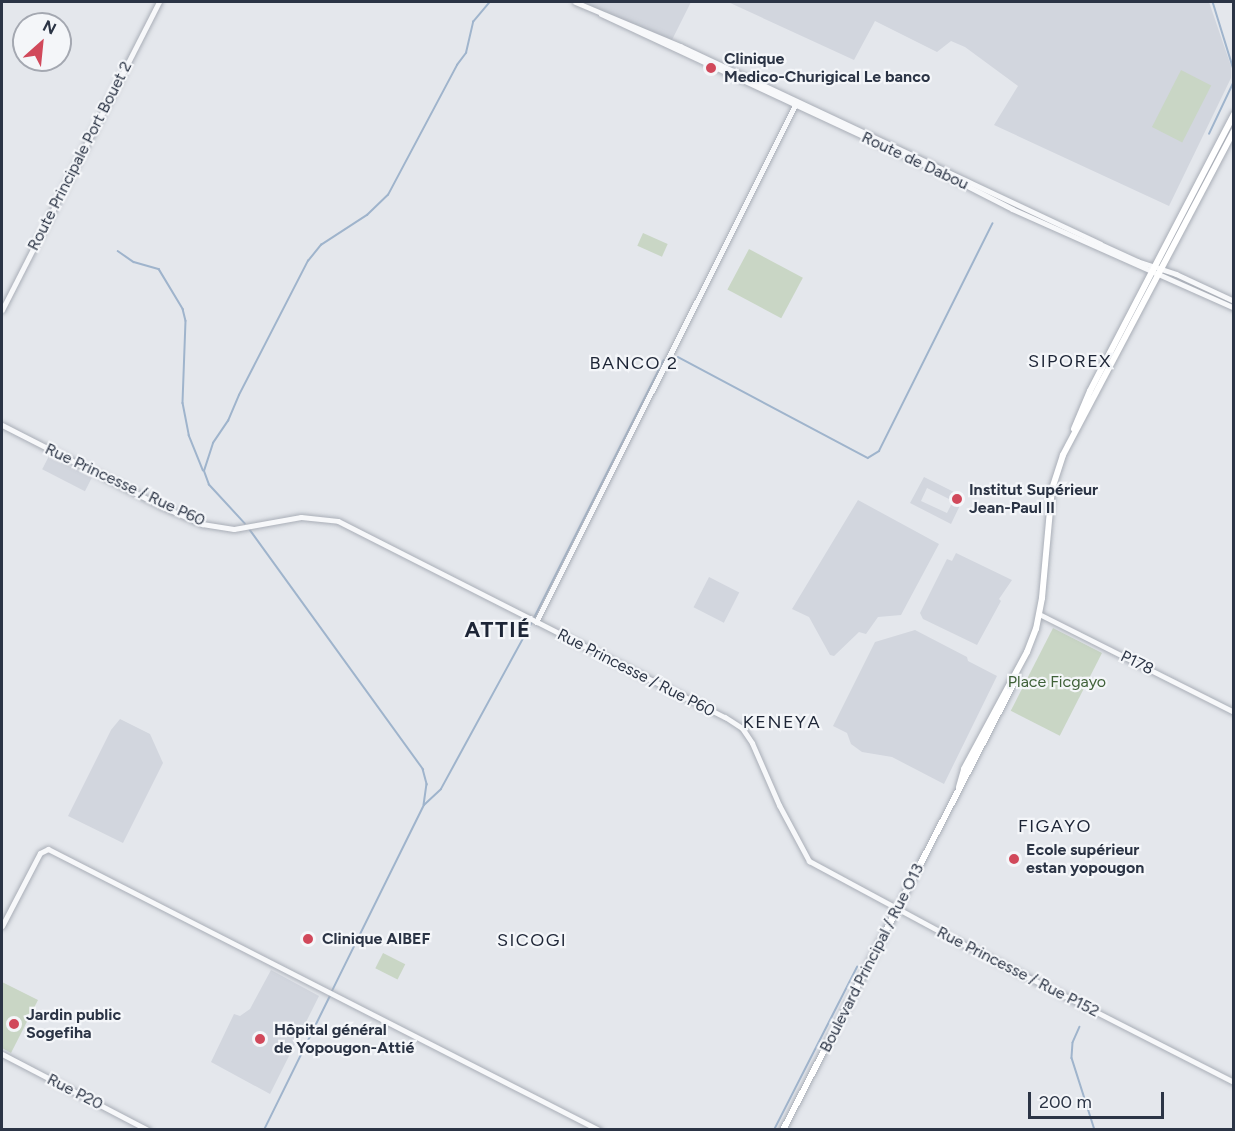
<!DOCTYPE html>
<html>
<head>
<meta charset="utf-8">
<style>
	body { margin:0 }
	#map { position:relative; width:1235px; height:1131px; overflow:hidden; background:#e4e7ec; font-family:Figtree,sans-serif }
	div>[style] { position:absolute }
	.built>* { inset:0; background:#d2d6de; transform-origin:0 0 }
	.green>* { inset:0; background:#c9d6c5; transform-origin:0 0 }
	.stream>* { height:1.5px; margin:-0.75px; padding:0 0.75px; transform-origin:0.75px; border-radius:0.75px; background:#9fb4cc }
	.roads { filter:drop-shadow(0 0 2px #a9aeb7) drop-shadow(0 0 2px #a9aeb7) }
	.minor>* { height:5px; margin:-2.5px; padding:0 2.5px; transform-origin:2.5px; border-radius:2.5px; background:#f7f8fa }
	.major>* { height:6px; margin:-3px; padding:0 3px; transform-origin:3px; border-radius:3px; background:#fff }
	.dots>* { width:16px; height:16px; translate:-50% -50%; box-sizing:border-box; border:3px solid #f4f6f9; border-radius:50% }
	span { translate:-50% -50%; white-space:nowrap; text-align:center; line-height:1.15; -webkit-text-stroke:4.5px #f4f6f9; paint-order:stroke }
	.poi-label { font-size:16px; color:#2b3445; font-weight:700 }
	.left { translate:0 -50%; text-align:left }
	.street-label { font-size:16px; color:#2b3445 }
	.park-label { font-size:16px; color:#3f6138 }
	.neighbourhood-label { font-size:18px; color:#1d2536; letter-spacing:1.5px }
	.district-label { font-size:22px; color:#1d2536; font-weight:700; letter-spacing:1.5px }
	.frame { position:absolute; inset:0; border:3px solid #2b3445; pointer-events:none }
	.north { position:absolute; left:12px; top:12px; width:60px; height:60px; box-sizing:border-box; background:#f4f6f9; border:2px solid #a4a8b1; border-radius:50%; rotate:27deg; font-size:16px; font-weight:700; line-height:24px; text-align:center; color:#2b3445 }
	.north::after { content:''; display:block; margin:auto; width:21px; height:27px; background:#d1495b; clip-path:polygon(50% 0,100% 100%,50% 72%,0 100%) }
	.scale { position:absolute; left:1028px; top:1092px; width:136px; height:27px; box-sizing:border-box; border:3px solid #2b3445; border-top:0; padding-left:8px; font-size:18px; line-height:21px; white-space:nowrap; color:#2b3445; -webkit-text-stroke:4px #f4f6f9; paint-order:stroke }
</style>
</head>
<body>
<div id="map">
	<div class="built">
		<div style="clip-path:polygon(581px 2px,691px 2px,670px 44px)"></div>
		<div style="clip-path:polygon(728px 2px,1209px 2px,1231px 66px,1231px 78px,1169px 206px,994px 125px,1018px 86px,965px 47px,951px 41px,937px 52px,875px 21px,854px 60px)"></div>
		<div style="left:49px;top:456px;width:48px;height:15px;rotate:27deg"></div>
		<div style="clip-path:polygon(evenodd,924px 477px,964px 497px,951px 524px,910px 503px,924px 477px,927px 488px,953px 501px,947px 513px,921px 501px,927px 488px)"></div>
		<div style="clip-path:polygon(858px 500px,939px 544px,901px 615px,878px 617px,866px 634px,859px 632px,834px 656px,830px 655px,809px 617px,792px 609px)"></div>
		<div style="clip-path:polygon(956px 553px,1012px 580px,999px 599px,1001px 601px,977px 645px,923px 619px,920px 613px,947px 559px,952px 561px)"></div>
		<div style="left:709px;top:577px;width:34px;height:34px;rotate:27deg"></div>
		<div style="clip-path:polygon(915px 630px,967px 657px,968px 661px,997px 676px,944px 784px,892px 757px,862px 752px,851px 744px,847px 733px,833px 726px,875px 642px)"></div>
		<div style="clip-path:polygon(120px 719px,150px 734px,163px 763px,123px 843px,68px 816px,111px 730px)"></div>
		<div style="clip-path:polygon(271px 970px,319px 996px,270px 1094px,211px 1062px,234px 1014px,240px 1016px,250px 1009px)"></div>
	</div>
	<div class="green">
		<div style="left:1181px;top:70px;width:34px;height:64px;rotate:27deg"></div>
		<div style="left:643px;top:233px;width:27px;height:14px;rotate:24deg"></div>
		<div style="left:749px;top:249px;width:61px;height:46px;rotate:28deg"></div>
		<div style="left:1053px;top:628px;width:55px;height:93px;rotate:27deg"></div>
		<div style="left:383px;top:953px;width:25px;height:17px;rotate:27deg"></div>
		<div style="clip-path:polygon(2px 982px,38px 1000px,11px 1053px,2px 1048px)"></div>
	</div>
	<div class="stream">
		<div style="left:1213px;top:2px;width:71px;rotate:72.8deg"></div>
		<div style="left:1209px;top:134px;width:59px;rotate:-64.7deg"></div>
		<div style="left:118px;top:251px;width:19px;rotate:35deg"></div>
		<div style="left:134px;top:262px;width:26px;rotate:16deg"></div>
		<div style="left:159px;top:269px;width:47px;rotate:59deg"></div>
		<div style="left:183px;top:309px;width:12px;rotate:76deg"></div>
		<div style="left:186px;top:321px;width:82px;rotate:92.1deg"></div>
		<div style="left:183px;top:403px;width:33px;rotate:79deg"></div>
		<div style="left:189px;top:435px;width:38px;rotate:68deg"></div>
		<div style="left:678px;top:357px;width:215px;rotate:28deg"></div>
		<div style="left:868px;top:458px;width:13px;rotate:-32deg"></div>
		<div style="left:879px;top:451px;width:254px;rotate:-63.5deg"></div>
		<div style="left:245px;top:524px;width:53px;rotate:-132.7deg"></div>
		<div style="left:209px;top:485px;width:15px;rotate:-110deg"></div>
		<div style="left:204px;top:471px;width:29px;rotate:-72deg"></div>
		<div style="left:213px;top:443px;width:27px;rotate:-56deg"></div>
		<div style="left:228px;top:421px;width:28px;rotate:-67deg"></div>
		<div style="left:239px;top:395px;width:151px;rotate:-62.8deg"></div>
		<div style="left:308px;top:261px;width:21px;rotate:-51deg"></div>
		<div style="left:321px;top:245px;width:55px;rotate:-33.1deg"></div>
		<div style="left:367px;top:215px;width:29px;rotate:-44deg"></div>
		<div style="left:388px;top:195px;width:147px;rotate:-62deg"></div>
		<div style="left:457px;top:65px;width:15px;rotate:-53deg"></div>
		<div style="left:466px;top:53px;width:32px;rotate:-77deg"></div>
		<div style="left:473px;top:22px;width:26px;rotate:-50deg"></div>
		<div style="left:248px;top:527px;width:299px;rotate:54.1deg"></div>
		<div style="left:423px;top:769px;width:16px;rotate:75deg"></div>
		<div style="left:427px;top:784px;width:21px;rotate:98deg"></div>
		<div style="left:534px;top:618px;width:288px;rotate:-63.3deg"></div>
		<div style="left:332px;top:991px;width:208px;rotate:-63.7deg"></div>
		<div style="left:424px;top:805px;width:23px;rotate:-43deg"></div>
		<div style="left:441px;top:789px;width:190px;rotate:-61.4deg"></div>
		<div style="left:1080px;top:1027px;width:17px;rotate:114deg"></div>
		<div style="left:1073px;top:1043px;width:15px;rotate:94deg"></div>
		<div style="left:1072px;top:1058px;width:76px;rotate:72.3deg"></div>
		<div style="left:264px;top:1130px;width:149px;rotate:-63.8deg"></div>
		<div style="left:774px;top:1130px;width:183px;rotate:-63deg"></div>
	</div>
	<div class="roads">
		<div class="minor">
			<div style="left:575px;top:2px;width:114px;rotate:22.7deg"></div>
			<div style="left:680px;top:46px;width:464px;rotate:25.2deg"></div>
			<div style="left:1100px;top:244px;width:41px;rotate:24.7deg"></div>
			<div style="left:1137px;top:261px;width:41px;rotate:18.4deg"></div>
			<div style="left:1176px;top:274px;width:64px;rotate:25deg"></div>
			<div style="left:601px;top:14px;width:367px;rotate:25deg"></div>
			<div style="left:934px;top:169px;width:88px;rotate:27.1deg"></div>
			<div style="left:1012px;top:209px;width:243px;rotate:24deg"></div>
			<div style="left:2px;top:310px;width:346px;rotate:-63deg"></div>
			<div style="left:2px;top:425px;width:181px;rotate:27deg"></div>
			<div style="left:163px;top:507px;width:43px;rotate:23.6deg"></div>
			<div style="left:202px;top:524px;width:32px;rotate:9deg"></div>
			<div style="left:234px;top:529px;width:68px;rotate:-10.2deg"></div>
			<div style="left:301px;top:517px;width:37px;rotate:6deg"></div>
			<div style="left:338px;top:521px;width:434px;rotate:26.9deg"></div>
			<div style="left:725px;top:717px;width:20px;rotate:33deg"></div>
			<div style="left:742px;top:728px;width:18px;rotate:56deg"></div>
			<div style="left:752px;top:743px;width:68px;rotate:66.5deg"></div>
			<div style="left:779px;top:805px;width:64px;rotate:61.8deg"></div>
			<div style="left:809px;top:861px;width:175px;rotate:28.3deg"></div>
			<div style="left:963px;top:944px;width:304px;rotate:27deg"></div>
			<div style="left:1039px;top:614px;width:218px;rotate:26.7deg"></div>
			<div style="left:536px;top:622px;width:580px;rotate:-63.39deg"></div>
			<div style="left:2px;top:926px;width:82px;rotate:-62.5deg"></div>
			<div style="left:40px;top:853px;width:9px;rotate:-27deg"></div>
			<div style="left:48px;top:849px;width:619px;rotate:27.02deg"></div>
			<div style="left:2px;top:1054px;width:165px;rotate:27.5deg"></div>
		</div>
		<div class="major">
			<div style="left:1074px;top:429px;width:41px;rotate:-67.2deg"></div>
			<div style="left:1090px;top:391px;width:312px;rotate:-62.5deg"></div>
			<div style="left:959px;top:787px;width:19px;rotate:-74deg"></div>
			<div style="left:964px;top:769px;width:133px;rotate:-61.7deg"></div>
			<div style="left:1027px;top:652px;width:25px;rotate:-69deg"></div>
			<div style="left:1036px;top:629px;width:32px;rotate:-79deg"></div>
			<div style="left:1042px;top:598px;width:109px;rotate:-84.8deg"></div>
			<div style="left:1052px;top:489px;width:36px;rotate:-72deg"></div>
			<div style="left:1063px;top:455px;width:366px;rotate:-62.2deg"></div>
			<div style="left:783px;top:1130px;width:510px;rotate:-62.68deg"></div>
		</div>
	</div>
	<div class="dots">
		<div style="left:711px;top:68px;background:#d1495b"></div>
		<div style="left:957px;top:499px;background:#d1495b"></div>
		<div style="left:1014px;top:859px;background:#d1495b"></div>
		<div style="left:308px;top:939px;background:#d1495b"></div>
		<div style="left:14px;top:1024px;background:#d1495b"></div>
		<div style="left:260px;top:1039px;background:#d1495b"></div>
	</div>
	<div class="poi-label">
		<span class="left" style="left:724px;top:68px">Clinique<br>Medico-Churigical Le banco</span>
		<span class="left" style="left:969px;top:499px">Institut Supérieur<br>Jean-Paul II</span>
		<span class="left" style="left:1026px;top:859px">Ecole supérieur<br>estan yopougon</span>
		<span class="left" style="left:322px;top:939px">Clinique AIBEF</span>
		<span class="left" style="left:26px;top:1024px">Jardin public<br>Sogefiha</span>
		<span class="left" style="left:274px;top:1039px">Hôpital général<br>de Yopougon-Attié</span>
	</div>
	<div class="street-label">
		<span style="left:80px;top:156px;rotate:-63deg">Route Principale Port Bouet 2</span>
		<span style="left:915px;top:161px;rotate:25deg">Route de Dabou</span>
		<span style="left:125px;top:485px;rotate:25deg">Rue Princesse / Rue P60</span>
		<span style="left:1137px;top:663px;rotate:26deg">P178</span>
		<span style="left:636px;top:673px;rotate:27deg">Rue Princesse / Rue P60</span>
		<span style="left:872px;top:958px;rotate:-63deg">Boulevard Principal / Rue O13</span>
		<span style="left:1018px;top:972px;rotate:27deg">Rue Princesse / Rue P152</span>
		<span style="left:75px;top:1092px;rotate:27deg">Rue P20</span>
	</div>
	<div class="park-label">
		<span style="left:1057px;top:682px">Place Ficgayo</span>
	</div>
	<div class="neighbourhood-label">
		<span style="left:1070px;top:361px">SIPOREX</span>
		<span style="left:634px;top:363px">BANCO 2</span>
		<span style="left:782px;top:722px">KENEYA</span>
		<span style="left:1055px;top:826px">FIGAYO</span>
		<span style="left:532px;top:940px">SICOGI</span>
	</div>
	<div class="district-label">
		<span style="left:498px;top:630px">ATTIÉ</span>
	</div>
	<div class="frame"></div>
	<div class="north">N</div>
	<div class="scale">200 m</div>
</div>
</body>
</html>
